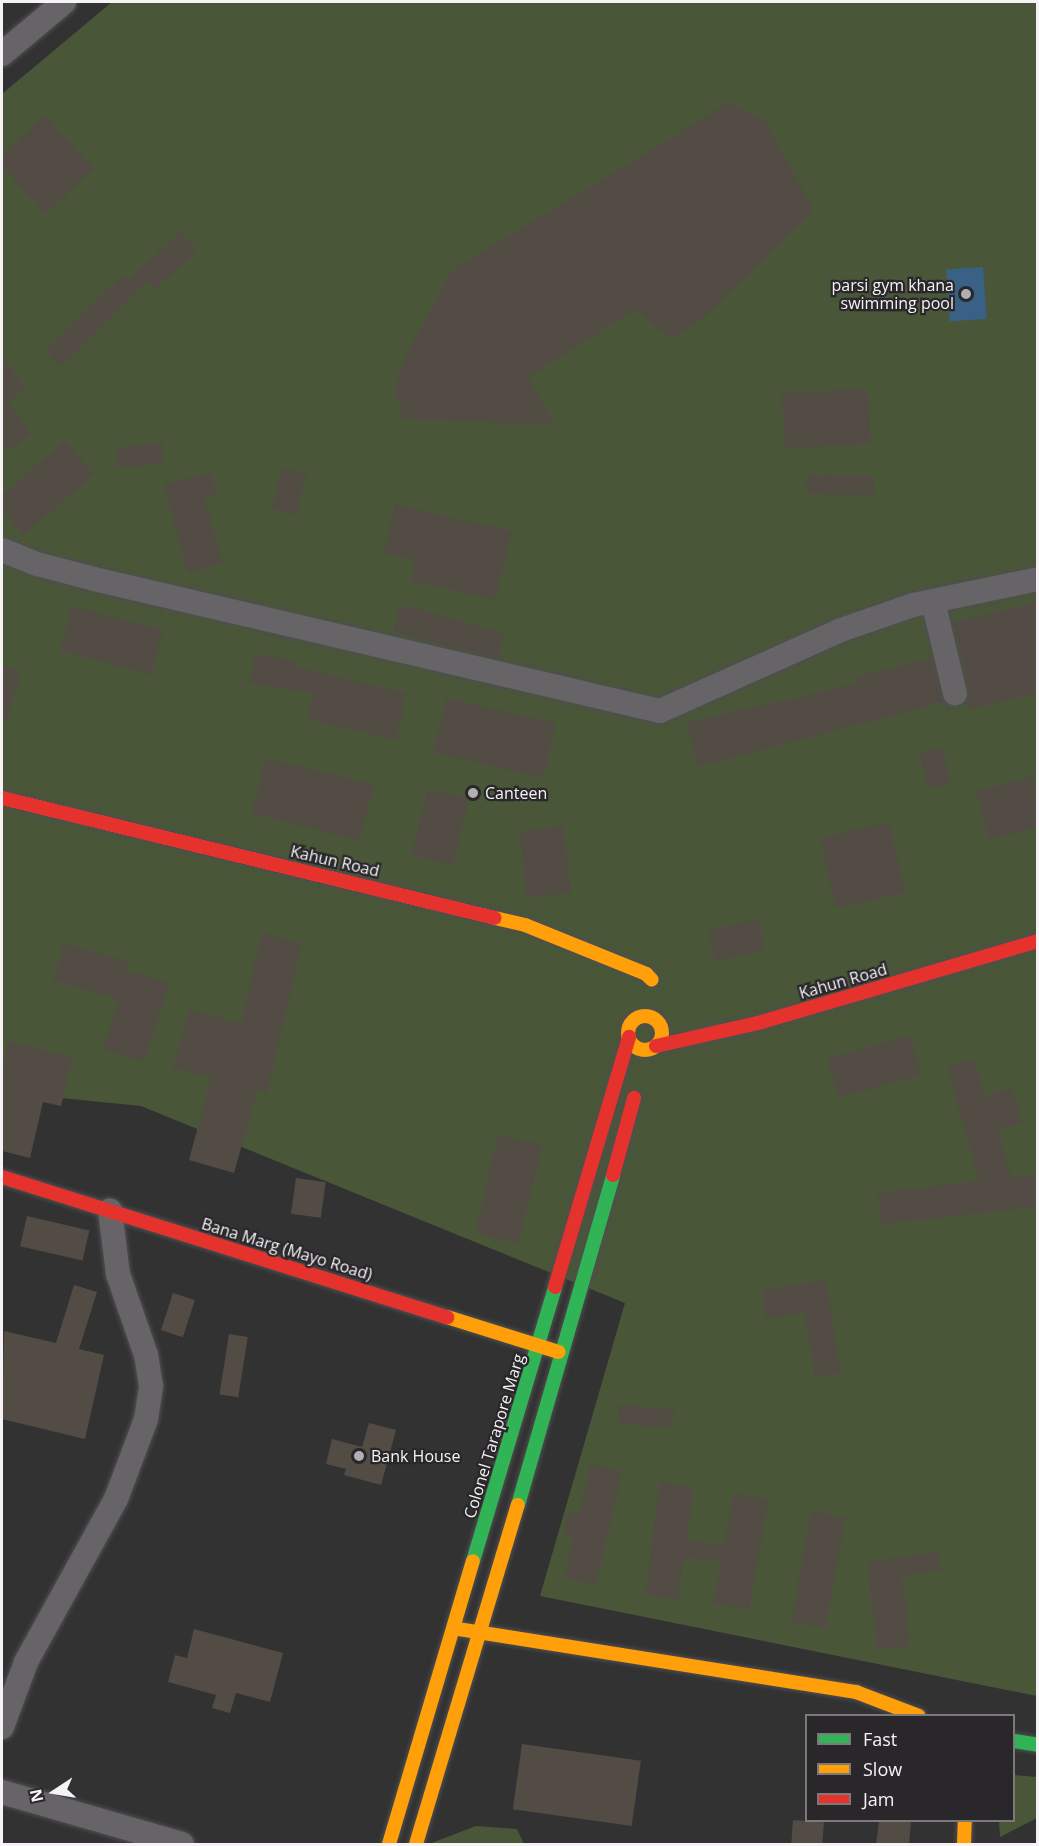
<!DOCTYPE html>
<html>
<head>
<meta charset="utf-8">
<style>
	body { margin:0 }
	#map { position:relative; width:1039px; height:1846px; overflow:hidden; background:#333233; font-family:"Open Sans",sans-serif }
	div>[style] { position:absolute }
	.green>* { inset:0; background:#495738 }
	.water>* { inset:0; background:#396085; transform-origin:0 0 }
	.building>* { inset:0; background:#534c45; transform-origin:0 0 }
	.roads { filter:drop-shadow(0 0 2px #4f4e50) drop-shadow(0 0 2px #4f4e50) }
	.street>* { height:24px; margin:-12px; padding:0 12px; transform-origin:12px; border-radius:12px; background:#666466 }
	.fast>* { height:14px; margin:-7px; padding:0 7px; transform-origin:7px; border-radius:7px; background:#30b455 }
	.slow>* { height:14px; margin:-7px; padding:0 7px; transform-origin:7px; border-radius:7px; background:#ff9f0a }
	.slow>.ring { margin:-7px; padding:0; box-sizing:content-box; background:none; border:14px solid #ff9f0a; border-radius:50% }
	.jam>* { height:14px; margin:-7px; padding:0 7px; transform-origin:7px; border-radius:7px; background:#e5322d }
	.dots>* { width:16px; height:16px; translate:-50% -50%; box-sizing:border-box; border:3px solid #29272a; border-radius:50% }
	span { translate:-50% -50%; white-space:nowrap; text-align:center; line-height:1.15; -webkit-text-stroke:4.5px #29272a; paint-order:stroke }
	.poi-label { font-size:16px; color:#f5f3f6 }
	.right { translate:-100% -50%; text-align:right }
	.left { translate:0 -50%; text-align:left }
	.street-label { font-size:16px; color:#f5f3f6 }
	.frame { position:absolute; inset:0; border:3px solid #f5f3f6; pointer-events:none }
	.legend { position:absolute; left:805px; top:1714px; width:210px; height:108px; box-sizing:border-box; background:#29272a; border:2px solid #7b797c; margin:0; padding:8px 10px; list-style:none; font-size:18px; color:#f5f3f6 }
	.legend li { display:flex; align-items:center; gap:12px; height:30px }
	.legend b { width:30px; border:2px solid #7b797c }
	.north { position:absolute; left:24px; top:1762px; width:60px; height:60px; -webkit-text-stroke:4px #29272a; paint-order:stroke; rotate:258deg; font-size:16px; font-weight:700; line-height:24px; text-align:center; color:#f5f3f6 }
	.north::after { content:''; display:block; margin:auto; width:21px; height:27px; background:#f5f3f6; clip-path:polygon(50% 0,100% 100%,50% 72%,0 100%) }
</style>
</head>
<body>
<div id="map">
	<div class="green">
		<div style="clip-path:polygon(112px 2px,1037px 2px,1037px 1696px,540px 1596px,625px 1303px,141px 1106px,2px 1092px,2px 94px)"></div>
		<div style="clip-path:polygon(1014px 1775px,1037px 1777px,1037px 1818px,1000px 1837px,999px 1821px,1014px 1820px)"></div>
		<div style="clip-path:polygon(476px 1826px,517px 1829px,524px 1844px,429px 1844px)"></div>
	</div>
	<div class="water">
		<div style="left:983px;top:267px;width:52px;height:37px;rotate:86deg"></div>
	</div>
	<div class="building">
		<div style="clip-path:polygon(730px 102px,767px 122px,813px 211px,707px 315px,672px 339px,635px 310px,528px 377px,555px 425px,403px 419px,395px 388px,405px 358px,451px 271px)"></div>
		<div style="clip-path:polygon(45px 115px,94px 169px,45px 214px,2px 166px,2px 155px)"></div>
		<div style="clip-path:polygon(181px 232px,198px 251px,155px 289px,148px 281px,61px 367px,45px 351px,124px 274px,129px 279px)"></div>
		<div style="clip-path:polygon(2px 355px,26px 388px,8px 402px,31px 434px,7px 452px,2px 444px)"></div>
		<div style="left:868px;top:389px;width:55px;height:86px;rotate:87deg"></div>
		<div style="clip-path:polygon(64px 441px,94px 474px,23px 536px,2px 511px,2px 496px)"></div>
		<div style="left:162px;top:443px;width:20px;height:47px;rotate:84deg"></div>
		<div style="left:281px;top:468px;width:26px;height:42px;rotate:13deg"></div>
		<div style="clip-path:polygon(211px 472px,217px 495px,204px 498px,223px 563px,188px 573px,164px 485px)"></div>
		<div style="left:807px;top:475px;width:67px;height:19px;rotate:1deg"></div>
		<div style="clip-path:polygon(395px 505px,511px 531px,496px 600px,411px 581px,415px 560px,384px 553px)"></div>
		<div style="clip-path:polygon(1038px 602px,1038px 693px,968px 710px,969px 690px,953px 622px)"></div>
		<div style="clip-path:polygon(406px 605px,504px 634px,497px 658px,393px 631px,399px 607px,406px 608px)"></div>
		<div style="left:72px;top:606px;width:94px;height:46px;rotate:15deg"></div>
		<div style="clip-path:polygon(255px 654px,297px 661px,296px 667px,406px 693px,396px 740px,307px 719px,313px 693px,250px 683px)"></div>
		<div style="clip-path:polygon(932px 658px,944px 702px,698px 767px,686px 723px,855px 684px,853px 677px)"></div>
		<div style="clip-path:polygon(2px 665px,21px 671px,6px 722px,2px 721px)"></div>
		<div style="left:446px;top:698px;width:113px;height:56px;rotate:13deg"></div>
		<div style="left:942px;top:747px;width:37px;height:23px;rotate:77deg"></div>
		<div style="left:266px;top:758px;width:111px;height:57px;rotate:14deg"></div>
		<div style="clip-path:polygon(1033px 776px,1038px 827px,989px 839px,976px 791px)"></div>
		<div style="left:428px;top:789px;width:42px;height:68px;rotate:14deg"></div>
		<div style="left:889px;top:822px;width:72px;height:71px;rotate:77deg"></div>
		<div style="left:563px;top:826px;width:67px;height:44px;rotate:83deg"></div>
		<div style="left:758px;top:919px;width:32px;height:51px;rotate:77deg"></div>
		<div style="clip-path:polygon(262px 933px,302px 943px,267px 1093px,257px 1091px,234px 1173px,189px 1160px,211px 1078px,173px 1068px,189px 1009px,241px 1023px)"></div>
		<div style="clip-path:polygon(64px 943px,128px 962px,126px 970px,169px 983px,144px 1062px,103px 1049px,119px 1000px,53px 980px)"></div>
		<div style="left:910px;top:1035px;width:41px;height:86px;rotate:74deg"></div>
		<div style="clip-path:polygon(8px 1041px,73px 1058px,61px 1106px,43px 1102px,30px 1158px,2px 1151px,2px 1066px)"></div>
		<div style="clip-path:polygon(974px 1058px,984px 1096px,1012px 1088px,1022px 1123px,998px 1130px,1011px 1178px,1038px 1175px,1038px 1207px,881px 1224px,878px 1193px,979px 1181px,947px 1066px)"></div>
		<div style="left:498px;top:1135px;width:45px;height:101px;rotate:13deg"></div>
		<div style="left:296px;top:1178px;width:30px;height:36px;rotate:8deg"></div>
		<div style="left:27px;top:1216px;width:64px;height:31px;rotate:13deg"></div>
		<div style="clip-path:polygon(826px 1280px,841px 1373px,815px 1377px,805px 1313px,766px 1319px,762px 1291px)"></div>
		<div style="clip-path:polygon(74px 1285px,97px 1292px,79px 1349px,104px 1355px,85px 1439px,2px 1419px,4px 1331px,56px 1343px)"></div>
		<div style="left:173px;top:1293px;width:23px;height:39px;rotate:18deg"></div>
		<div style="left:229px;top:1334px;width:19px;height:61px;rotate:9deg"></div>
		<div style="left:619px;top:1405px;width:55px;height:18px;rotate:5deg"></div>
		<div style="clip-path:polygon(369px 1423px,396px 1430px,381px 1485px,344px 1475px,346px 1469px,326px 1464px,332px 1439px,362px 1447px)"></div>
		<div style="clip-path:polygon(590px 1464px,622px 1471px,596px 1586px,564px 1578px,574px 1536px,563px 1534px,568px 1512px,579px 1514px)"></div>
		<div style="clip-path:polygon(660px 1482px,693px 1487px,686px 1540px,724px 1545px,733px 1493px,769px 1499px,749px 1610px,714px 1603px,721px 1562px,684px 1557px,678px 1599px,645px 1595px)"></div>
		<div style="left:811px;top:1511px;width:35px;height:113px;rotate:10deg"></div>
		<div style="clip-path:polygon(939px 1552px,941px 1571px,902px 1576px,910px 1646px,877px 1649px,867px 1562px)"></div>
		<div style="clip-path:polygon(194px 1629px,283px 1653px,270px 1702px,236px 1693px,230px 1713px,212px 1708px,216px 1695px,168px 1682px,175px 1655px,187px 1658px)"></div>
		<div style="left:522px;top:1744px;width:120px;height:66px;rotate:8deg"></div>
		<div style="left:793px;top:1820px;width:31px;height:25px;rotate:4deg"></div>
		<div style="clip-path:polygon(879px 1821px,911px 1821px,909px 1845px,876px 1845px)"></div>
	</div>
	<div class="roads">
		<div class="street">
			<div style="left:2px;top:54px;width:81px;rotate:-40deg"></div>
			<div style="left:2px;top:550px;width:38px;rotate:22deg"></div>
			<div style="left:37px;top:564px;width:59px;rotate:14.7deg"></div>
			<div style="left:94px;top:579px;width:581px;rotate:13.13deg"></div>
			<div style="left:660px;top:711px;width:198px;rotate:-24.1deg"></div>
			<div style="left:841px;top:630px;width:76px;rotate:-19.1deg"></div>
			<div style="left:913px;top:605px;width:128px;rotate:-11.7deg"></div>
			<div style="left:933px;top:601px;width:95px;rotate:76.6deg"></div>
			<div style="left:2px;top:1727px;width:69px;rotate:-69.7deg"></div>
			<div style="left:26px;top:1662px;width:186px;rotate:-61.1deg"></div>
			<div style="left:116px;top:1499px;width:85px;rotate:-69.4deg"></div>
			<div style="left:146px;top:1419px;width:33px;rotate:-81deg"></div>
			<div style="left:151px;top:1386px;width:31px;rotate:-99deg"></div>
			<div style="left:146px;top:1355px;width:86px;rotate:-109.1deg"></div>
			<div style="left:118px;top:1274px;width:64px;rotate:-97.2deg"></div>
			<div style="left:2px;top:1792px;width:187px;rotate:16.1deg"></div>
		</div>
		<div class="fast">
			<div style="left:518px;top:1505px;width:343px;rotate:-73.9deg"></div>
			<div style="left:473px;top:1561px;width:286px;rotate:-73.3deg"></div>
			<div style="left:1014px;top:1741px;width:24px;rotate:9deg"></div>
		</div>
		<div class="slow">
			<div style="left:495px;top:918px;width:31px;rotate:13deg"></div>
			<div style="left:525px;top:925px;width:131px;rotate:22deg"></div>
			<div style="left:646px;top:974px;width:8px;rotate:45deg"></div>
			<div class="ring" style="left:628px;top:1016px;width:20px;height:20px"></div>
			<div style="left:447px;top:1317px;width:117px;rotate:17.4deg"></div>
			<div style="left:458px;top:1629px;width:403px;rotate:9deg"></div>
			<div style="left:856px;top:1692px;width:67px;rotate:20.9deg"></div>
			<div style="left:389px;top:1844px;width:295px;rotate:-73.5deg"></div>
			<div style="left:416px;top:1844px;width:354px;rotate:-73.3deg"></div>
			<div style="left:964px;top:1844px;width:24px;rotate:-88deg"></div>
		</div>
		<div class="jam">
			<div style="left:2px;top:798px;width:507px;rotate:13.68deg"></div>
			<div style="left:656px;top:1046px;width:105px;rotate:-12.7deg"></div>
			<div style="left:758px;top:1023px;width:292px;rotate:-16.3deg"></div>
			<div style="left:613px;top:1175px;width:80px;rotate:-74.7deg"></div>
			<div style="left:2px;top:1177px;width:467px;rotate:17.5deg"></div>
			<div style="left:555px;top:1287px;width:261px;rotate:-73.5deg"></div>
		</div>
	</div>
	<div class="dots">
		<div style="left:966px;top:294px;background:#b1afb2"></div>
		<div style="left:473px;top:793px;background:#b1afb2"></div>
		<div style="left:359px;top:1456px;background:#b1afb2"></div>
	</div>
	<div class="poi-label">
		<span class="right" style="left:954px;top:294px">parsi gym khana<br>swimming pool</span>
		<span class="left" style="left:485px;top:793px">Canteen</span>
		<span class="left" style="left:371px;top:1456px">Bank House</span>
	</div>
	<div class="street-label">
		<span style="left:335px;top:861px;rotate:13deg">Kahun Road</span>
		<span style="left:843px;top:981px;rotate:-16deg">Kahun Road</span>
		<span style="left:287px;top:1249px;rotate:17deg">Bana Marg (Mayo Road)</span>
		<span style="left:494px;top:1436px;rotate:-73deg">Colonel Tarapore Marg</span>
	</div>
	<div class="frame"></div>
	<ul class="legend">
	<li><b style="height:8px;background:#30b455"></b>Fast</li>
	<li><b style="height:8px;background:#ff9f0a"></b>Slow</li>
	<li><b style="height:8px;background:#e5322d"></b>Jam</li>
	</ul>
	<div class="north">N</div>
</div>
</body>
</html>
